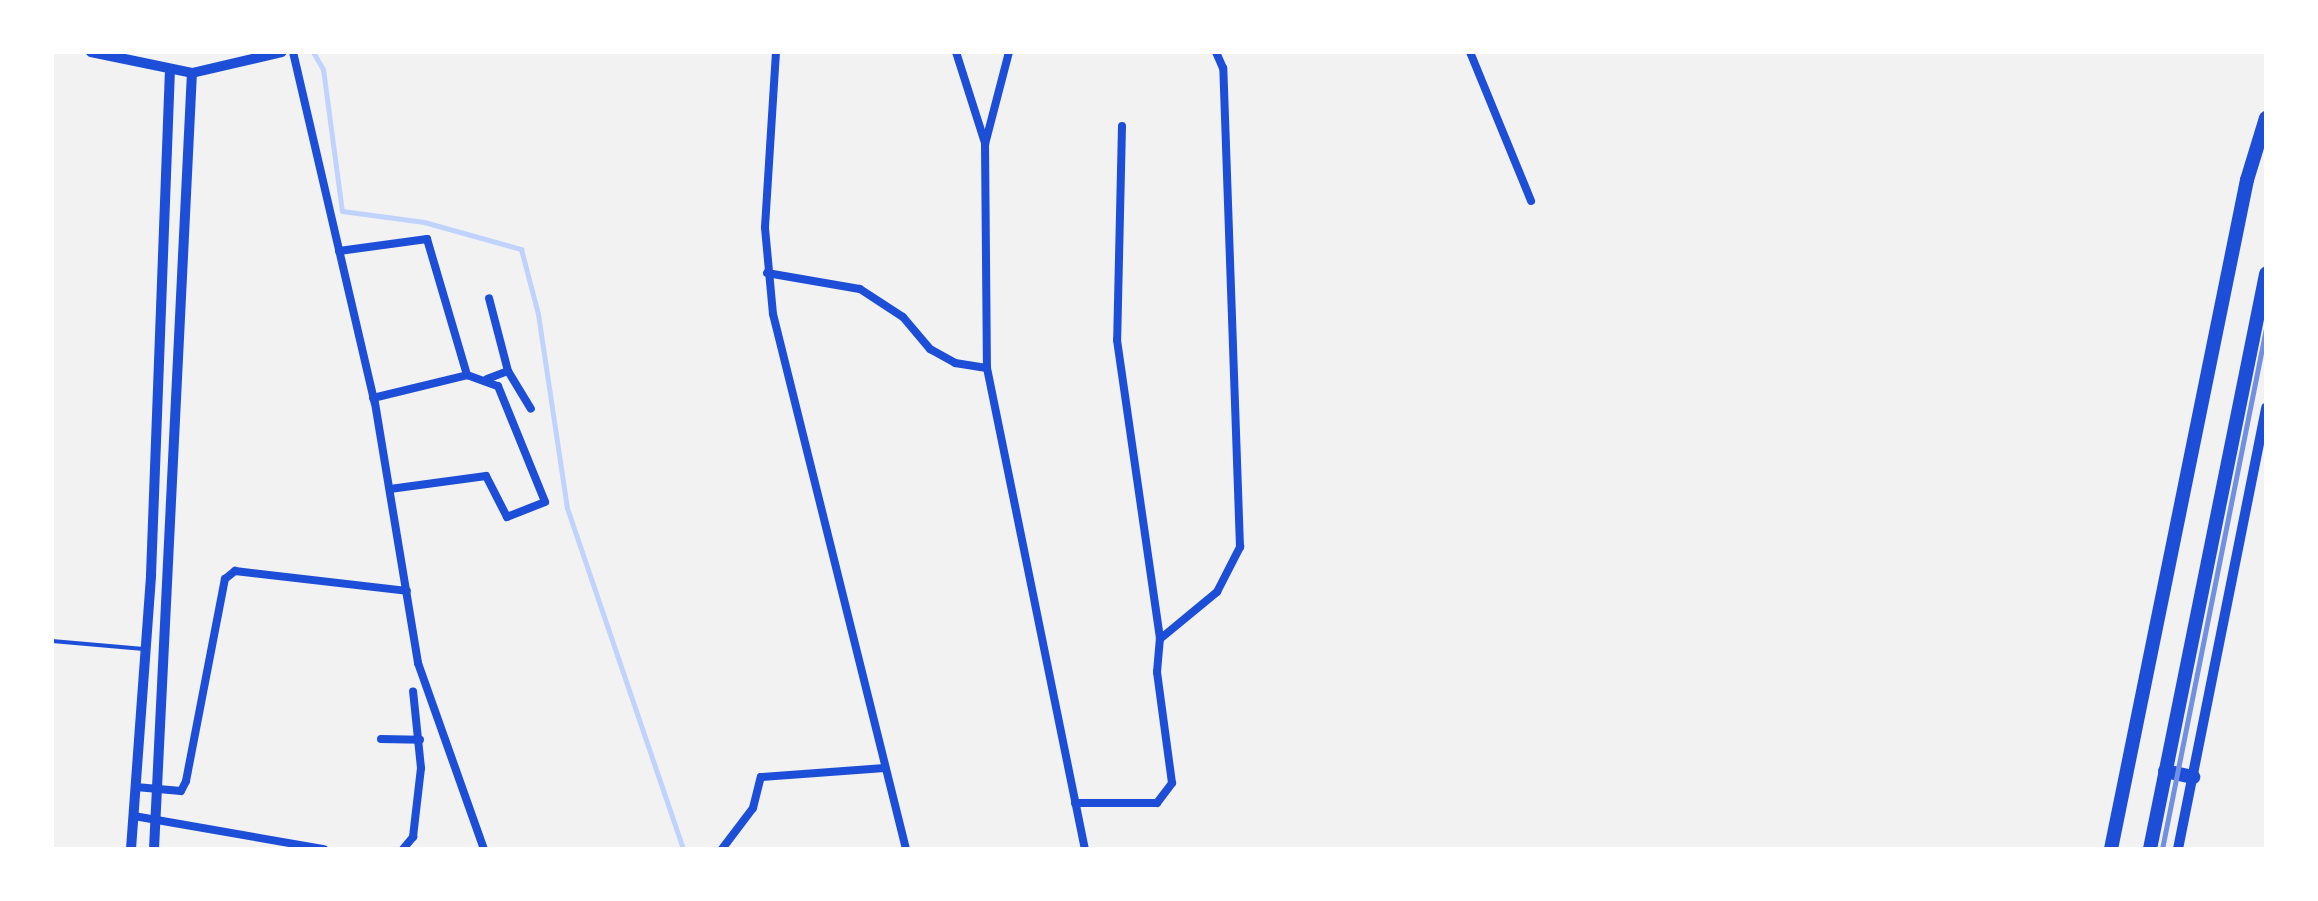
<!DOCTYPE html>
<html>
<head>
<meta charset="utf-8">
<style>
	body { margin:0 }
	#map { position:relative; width:2318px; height:901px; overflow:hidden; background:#f2f2f2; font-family:Merriweather,serif }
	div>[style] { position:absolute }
	.stream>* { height:5px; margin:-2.5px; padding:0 2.5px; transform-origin:2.5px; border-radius:2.5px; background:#bfd3fe }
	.service>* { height:4px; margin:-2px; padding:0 2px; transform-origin:2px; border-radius:2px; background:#1d4ed8 }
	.minor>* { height:8px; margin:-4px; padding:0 4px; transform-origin:4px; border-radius:4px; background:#1d4ed8 }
	.tertiary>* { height:10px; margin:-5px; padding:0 5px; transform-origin:5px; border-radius:5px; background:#1d4ed8 }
	.trunk>* { height:14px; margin:-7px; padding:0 7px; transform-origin:7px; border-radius:7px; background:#1d4ed8 }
	.rail>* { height:5px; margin:-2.5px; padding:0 2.5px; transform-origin:2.5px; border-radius:2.5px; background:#7290e2 }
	span { translate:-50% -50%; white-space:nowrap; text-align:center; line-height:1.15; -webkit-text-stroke:8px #fff; paint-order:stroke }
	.frame { position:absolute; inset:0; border:54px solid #fff; pointer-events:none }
</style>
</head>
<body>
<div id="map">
	<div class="stream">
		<div style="left:313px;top:52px;width:20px;rotate:60deg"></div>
		<div style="left:323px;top:69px;width:143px;rotate:82.4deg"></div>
		<div style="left:342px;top:211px;width:83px;rotate:7.6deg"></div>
		<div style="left:424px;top:222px;width:101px;rotate:15.6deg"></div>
		<div style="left:521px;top:249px;width:67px;rotate:75.3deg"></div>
		<div style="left:538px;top:314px;width:196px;rotate:81.5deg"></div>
		<div style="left:567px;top:508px;width:360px;rotate:71.2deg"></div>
	</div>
	<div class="service">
		<div style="left:52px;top:641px;width:92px;rotate:5deg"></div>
	</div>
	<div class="minor">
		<div style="left:293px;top:52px;width:360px;rotate:76.9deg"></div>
		<div style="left:375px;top:403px;width:264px;rotate:80.6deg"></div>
		<div style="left:418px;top:663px;width:197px;rotate:70.5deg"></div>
		<div style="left:776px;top:52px;width:176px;rotate:93.6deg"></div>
		<div style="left:765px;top:228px;width:86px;rotate:84.7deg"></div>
		<div style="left:773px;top:314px;width:551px;rotate:76.04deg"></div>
		<div style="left:956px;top:52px;width:96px;rotate:72.3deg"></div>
		<div style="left:1009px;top:52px;width:95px;rotate:104.6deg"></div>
		<div style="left:985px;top:144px;width:224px;rotate:89.5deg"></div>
		<div style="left:987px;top:368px;width:491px;rotate:78.5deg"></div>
		<div style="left:1470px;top:52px;width:161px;rotate:67.7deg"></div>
		<div style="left:1122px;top:126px;width:214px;rotate:91.3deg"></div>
		<div style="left:1117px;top:340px;width:302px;rotate:81.8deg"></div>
		<div style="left:339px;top:251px;width:89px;rotate:-7.8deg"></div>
		<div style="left:427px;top:239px;width:142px;rotate:73.6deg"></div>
		<div style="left:467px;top:375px;width:33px;rotate:20deg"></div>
		<div style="left:498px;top:386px;width:125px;rotate:67.9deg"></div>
		<div style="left:545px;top:502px;width:41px;rotate:158.5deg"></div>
		<div style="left:507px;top:517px;width:46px;rotate:-117.1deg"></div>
		<div style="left:486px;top:476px;width:97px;rotate:172.3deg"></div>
		<div style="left:767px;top:273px;width:94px;rotate:9.8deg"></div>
		<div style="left:860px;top:289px;width:51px;rotate:33.1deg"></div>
		<div style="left:903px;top:317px;width:42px;rotate:49.8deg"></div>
		<div style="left:930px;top:349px;width:29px;rotate:29deg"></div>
		<div style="left:955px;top:363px;width:32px;rotate:9deg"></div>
		<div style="left:508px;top:371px;width:44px;rotate:58.8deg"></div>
		<div style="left:487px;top:379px;width:22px;rotate:-21deg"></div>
		<div style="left:508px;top:371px;width:75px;rotate:-104.6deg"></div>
		<div style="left:373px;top:398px;width:97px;rotate:-13.7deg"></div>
		<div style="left:381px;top:739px;width:39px;rotate:1deg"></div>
		<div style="left:136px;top:787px;width:45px;rotate:5.1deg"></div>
		<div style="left:181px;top:791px;width:11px;rotate:-63deg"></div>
		<div style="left:186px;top:781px;width:206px;rotate:-79.1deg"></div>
		<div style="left:225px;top:579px;width:13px;rotate:-39deg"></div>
		<div style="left:235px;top:571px;width:173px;rotate:6.6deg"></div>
		<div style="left:1075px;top:803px;width:82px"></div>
		<div style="left:1157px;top:803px;width:25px;rotate:-53deg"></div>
		<div style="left:1172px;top:783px;width:112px;rotate:-97.7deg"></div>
		<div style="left:1157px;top:672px;width:33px;rotate:-85deg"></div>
		<div style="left:1160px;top:639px;width:74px;rotate:-39.5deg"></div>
		<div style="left:1217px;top:592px;width:51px;rotate:-62.9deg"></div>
		<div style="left:1240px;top:547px;width:479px;rotate:-92deg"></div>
		<div style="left:1223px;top:68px;width:17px;rotate:-114deg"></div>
		<div style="left:134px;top:816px;width:193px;rotate:9.9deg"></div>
		<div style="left:403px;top:849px;width:16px;rotate:-50deg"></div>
		<div style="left:413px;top:837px;width:69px;rotate:-83.4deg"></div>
		<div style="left:421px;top:768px;width:77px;rotate:-95.9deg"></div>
		<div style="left:722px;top:849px;width:51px;rotate:-52.9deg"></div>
		<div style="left:753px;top:808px;width:32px;rotate:-76deg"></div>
		<div style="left:761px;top:777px;width:124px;rotate:-4.2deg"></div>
	</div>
	<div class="tertiary">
		<div style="left:91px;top:52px;width:103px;rotate:11.7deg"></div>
		<div style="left:192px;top:73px;width:92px;rotate:-13.1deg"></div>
		<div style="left:131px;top:849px;width:275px;rotate:-85.8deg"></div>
		<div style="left:151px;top:575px;width:506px;rotate:-87.85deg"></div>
		<div style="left:154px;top:849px;width:777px;rotate:-87.2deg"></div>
		<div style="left:2178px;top:849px;width:450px;rotate:-78.7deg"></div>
	</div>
	<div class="trunk">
		<div style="left:2165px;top:771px;width:29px;rotate:12deg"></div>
		<div style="left:2111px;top:849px;width:683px;rotate:-78.51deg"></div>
		<div style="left:2247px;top:180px;width:65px;rotate:-73deg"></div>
		<div style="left:2150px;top:849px;width:587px;rotate:-78.59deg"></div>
	</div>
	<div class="rail">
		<div style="left:2162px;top:849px;width:531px;rotate:-78.71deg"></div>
	</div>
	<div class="frame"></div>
</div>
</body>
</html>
